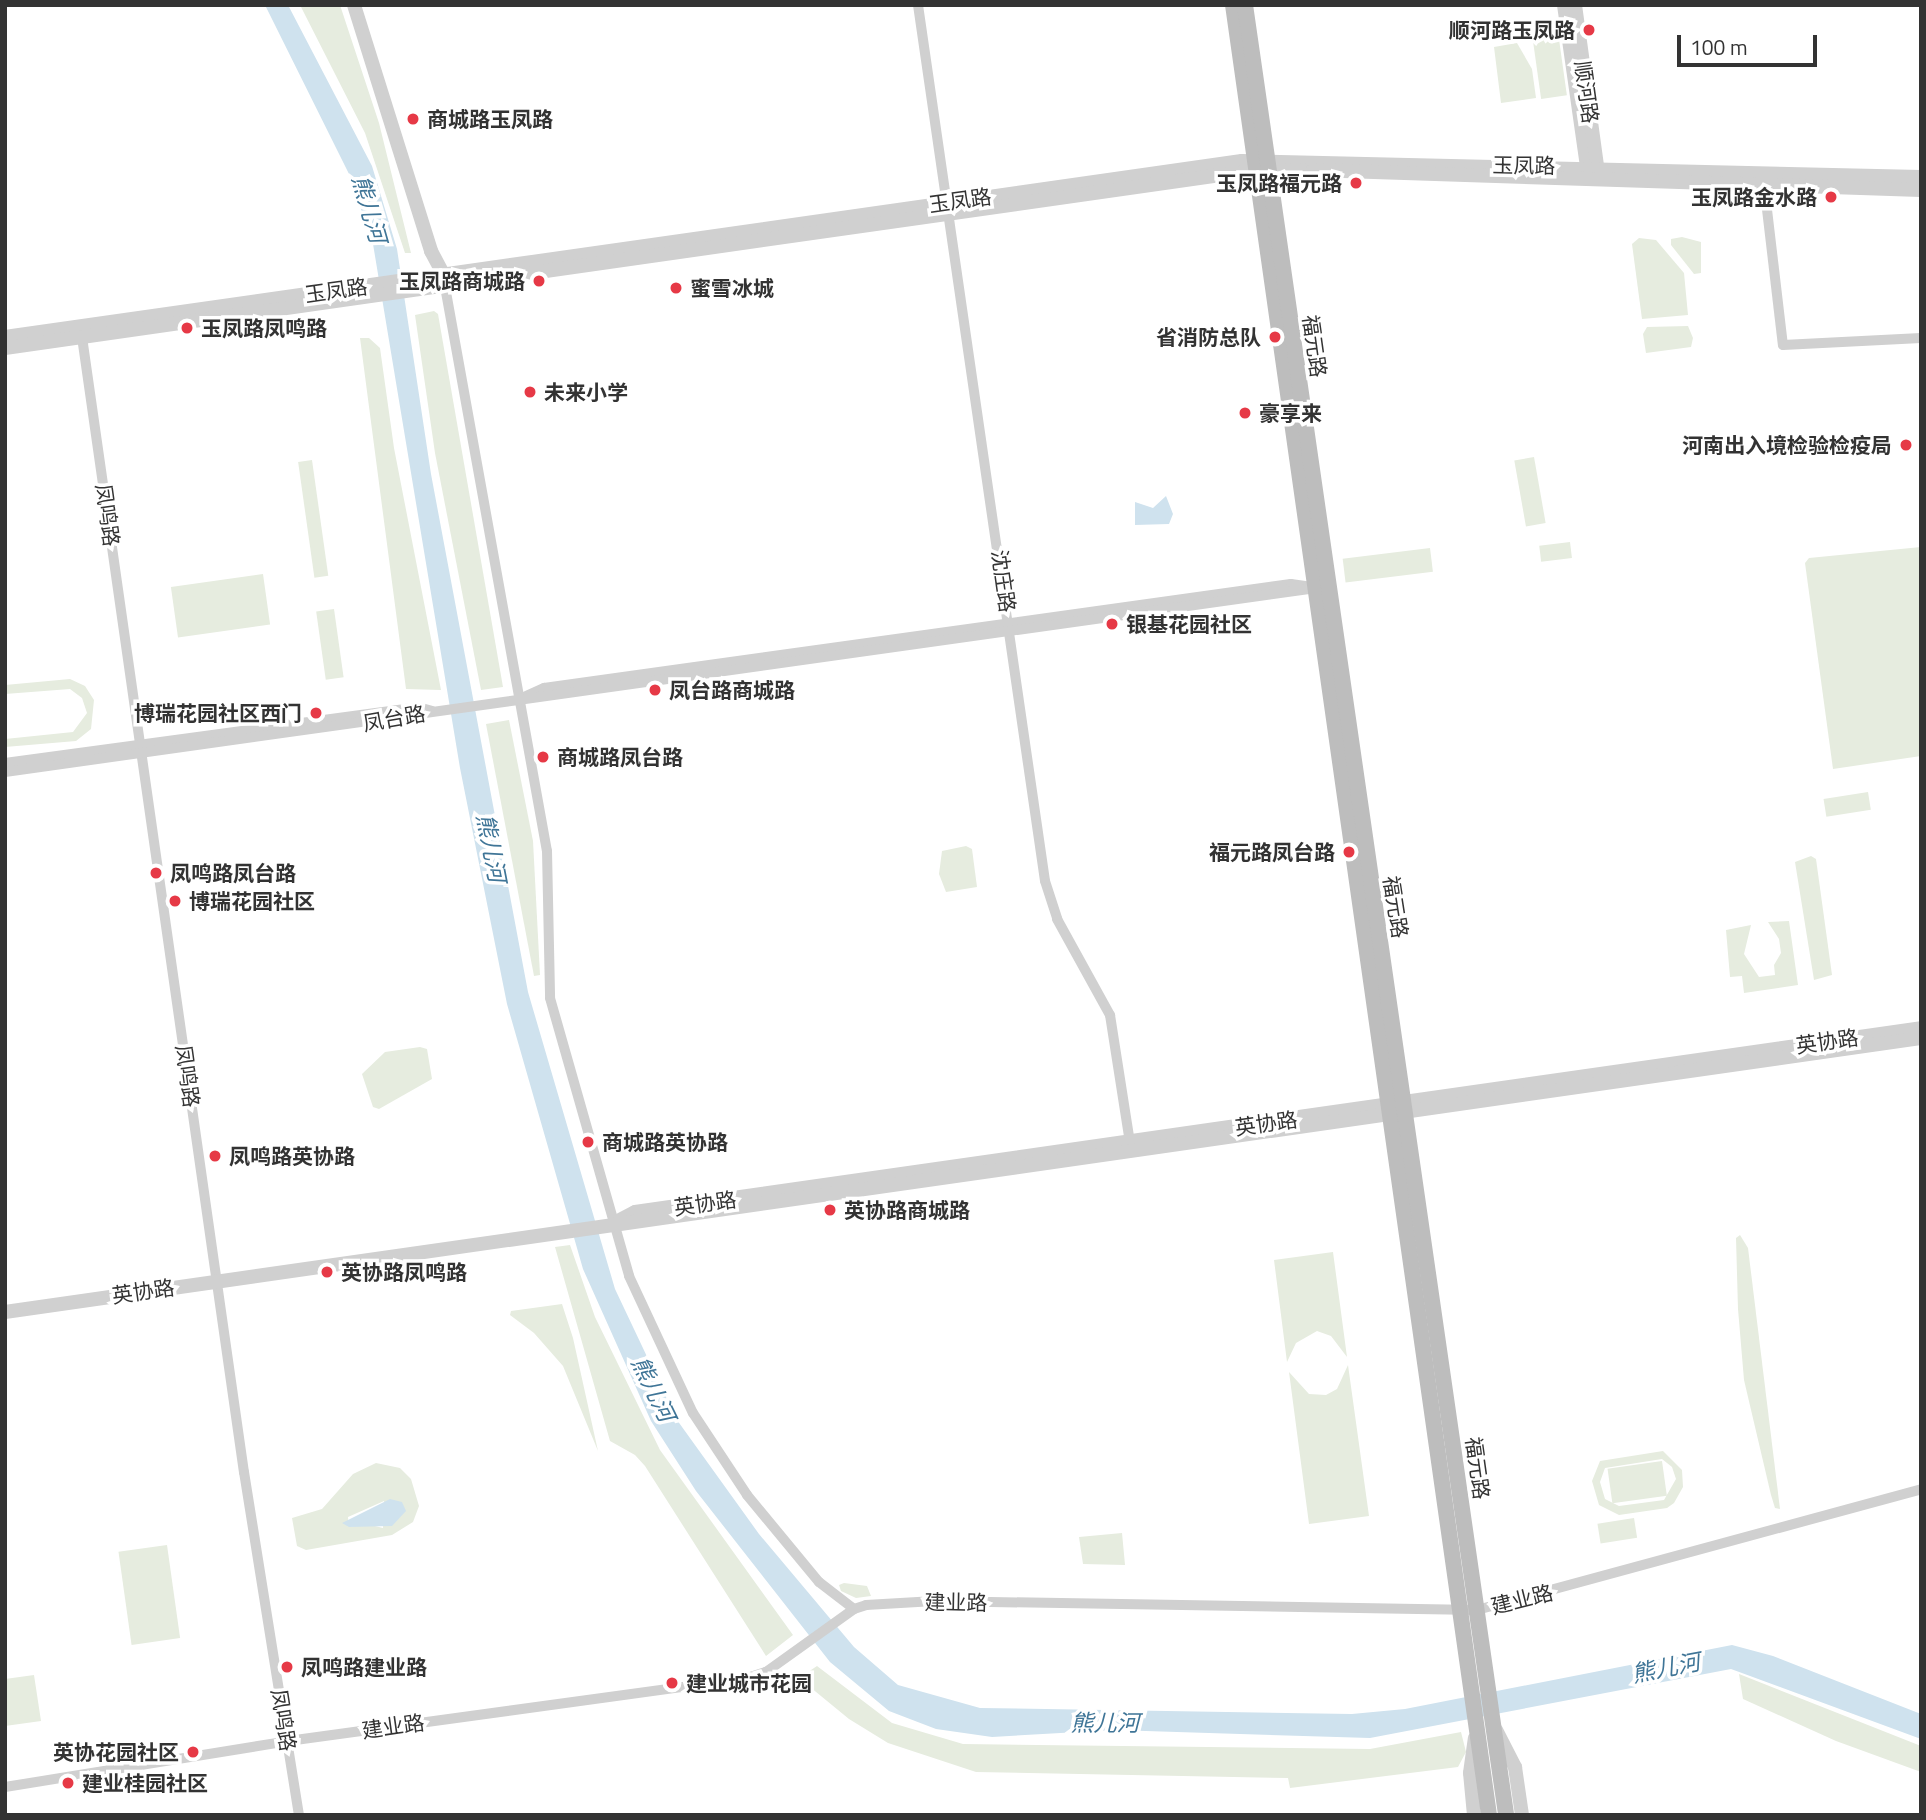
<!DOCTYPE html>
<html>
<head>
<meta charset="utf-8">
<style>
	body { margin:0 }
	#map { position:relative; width:1926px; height:1820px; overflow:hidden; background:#fff; font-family:"Titillium Web","Noto Sans SC",sans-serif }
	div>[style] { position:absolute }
	.green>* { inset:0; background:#e6ecdf; transform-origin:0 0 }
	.water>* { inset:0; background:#cfe2ee }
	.minor>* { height:10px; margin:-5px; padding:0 5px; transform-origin:5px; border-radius:5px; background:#d0d0d0 }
	.tertiary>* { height:14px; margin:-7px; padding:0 7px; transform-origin:7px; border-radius:7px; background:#d0d0d0 }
	.secondary>* { height:16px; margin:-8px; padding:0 8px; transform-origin:8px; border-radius:8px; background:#bdbdbd }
	.dots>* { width:19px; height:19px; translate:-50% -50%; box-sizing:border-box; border:4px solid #fff; border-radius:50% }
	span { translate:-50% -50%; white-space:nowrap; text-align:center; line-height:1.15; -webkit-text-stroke:7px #fff; paint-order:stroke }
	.poi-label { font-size:21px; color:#333; font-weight:700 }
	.right { translate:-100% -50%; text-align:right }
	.left { translate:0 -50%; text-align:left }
	.street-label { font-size:21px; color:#333 }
	.water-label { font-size:23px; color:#3f7597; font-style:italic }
	.frame { position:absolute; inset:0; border:7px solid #333; pointer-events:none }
	.scale { position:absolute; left:1677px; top:35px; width:140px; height:32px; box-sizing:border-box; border:4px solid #333; border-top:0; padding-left:9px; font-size:21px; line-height:24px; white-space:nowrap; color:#333; -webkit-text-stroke:5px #fff; paint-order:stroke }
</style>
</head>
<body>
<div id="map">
	<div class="green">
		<div style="clip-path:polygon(300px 5px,340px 5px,379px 123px,411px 253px,405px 253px,365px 133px)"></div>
		<div style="left:1557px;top:25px;width:71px;height:26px;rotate:82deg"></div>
		<div style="clip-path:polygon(1517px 43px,1532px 69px,1536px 98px,1501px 103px,1494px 47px)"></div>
		<div style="clip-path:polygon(1682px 237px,1701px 242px,1701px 273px,1694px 274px,1671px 245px,1671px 239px)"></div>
		<div style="clip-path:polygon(1639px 238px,1656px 240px,1684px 273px,1688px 315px,1642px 319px,1632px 244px)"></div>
		<div style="clip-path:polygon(434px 311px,438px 314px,503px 687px,481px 690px,435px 453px,415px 315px)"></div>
		<div style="clip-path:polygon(1688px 326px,1693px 338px,1691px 347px,1646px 353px,1643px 334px,1647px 327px)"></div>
		<div style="clip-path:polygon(360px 338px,369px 338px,380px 348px,394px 448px,441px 690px,406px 689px)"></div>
		<div style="left:1534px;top:457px;width:67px;height:20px;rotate:80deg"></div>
		<div style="left:312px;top:460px;width:117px;height:14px;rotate:82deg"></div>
		<div style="left:1570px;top:542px;width:16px;height:31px;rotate:83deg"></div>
		<div style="clip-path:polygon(1921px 547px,1921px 756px,1833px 769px,1805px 563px,1809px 558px)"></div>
		<div style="left:1430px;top:548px;width:24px;height:88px;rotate:83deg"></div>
		<div style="left:263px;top:574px;width:51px;height:93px;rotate:82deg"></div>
		<div style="left:334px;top:609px;width:69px;height:18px;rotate:82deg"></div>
		<div style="clip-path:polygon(70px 679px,85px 686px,94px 700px,91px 729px,76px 741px,5px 747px,5px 739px,73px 732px,87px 713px,82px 698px,70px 689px,5px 694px,5px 685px)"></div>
		<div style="clip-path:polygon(509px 720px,533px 841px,540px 975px,534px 976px,486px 724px)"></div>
		<div style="left:1868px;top:792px;width:18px;height:45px;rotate:81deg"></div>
		<div style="clip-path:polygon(966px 846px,972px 849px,977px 887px,946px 892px,939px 874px,942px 851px)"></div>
		<div style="clip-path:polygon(1811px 856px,1816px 859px,1832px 975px,1814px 980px,1795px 862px)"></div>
		<div style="clip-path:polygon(1789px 921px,1798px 985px,1744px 993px,1742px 976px,1730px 977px,1726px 930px,1751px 925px,1744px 954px,1759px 977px,1775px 975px,1774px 965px,1781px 953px,1779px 939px,1768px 922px)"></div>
		<div style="clip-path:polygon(420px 1047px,427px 1049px,432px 1079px,379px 1109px,373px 1107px,362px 1074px,385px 1052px)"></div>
		<div style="clip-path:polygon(1740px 1235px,1748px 1248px,1780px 1509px,1775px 1508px,1771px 1495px,1744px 1380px,1738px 1309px,1736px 1238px)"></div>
		<div style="clip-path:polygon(570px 1245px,595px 1317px,660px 1450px,793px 1635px,766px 1656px,645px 1466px,635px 1455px,610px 1441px,555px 1247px)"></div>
		<div style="clip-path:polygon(1333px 1252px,1347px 1357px,1331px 1336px,1317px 1331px,1296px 1343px,1287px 1362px,1274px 1260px)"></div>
		<div style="clip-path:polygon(562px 1304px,573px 1338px,598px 1451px,563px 1366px,534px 1333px,510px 1315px,511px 1311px)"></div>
		<div style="clip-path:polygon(1348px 1365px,1369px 1516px,1309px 1524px,1289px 1372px,1309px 1394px,1326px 1395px,1337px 1389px)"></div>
		<div style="clip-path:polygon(evenodd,1663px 1451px,1682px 1470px,1683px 1487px,1674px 1503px,1667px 1508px,1619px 1515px,1599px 1505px,1592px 1481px,1600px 1461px,1663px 1451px,1662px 1459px,1672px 1467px,1676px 1479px,1664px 1500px,1619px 1506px,1605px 1499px,1600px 1482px,1605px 1468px,1662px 1459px)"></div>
		<div style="left:1662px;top:1461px;width:35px;height:55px;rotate:82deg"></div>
		<div style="clip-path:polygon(evenodd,376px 1463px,400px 1468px,411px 1479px,419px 1506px,413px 1522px,392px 1535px,306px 1550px,297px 1546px,292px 1518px,322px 1509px,353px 1474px,376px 1463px,384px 1501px,383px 1528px,367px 1524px,349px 1527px,348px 1517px,384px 1501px)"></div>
		<div style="left:1634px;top:1518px;width:20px;height:37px;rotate:81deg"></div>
		<div style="clip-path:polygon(1122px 1533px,1125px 1565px,1083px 1564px,1079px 1537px)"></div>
		<div style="left:167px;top:1545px;width:94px;height:49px;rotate:82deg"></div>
		<div style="clip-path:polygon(844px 1583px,867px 1586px,871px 1596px,856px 1598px,841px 1591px,839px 1585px)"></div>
		<div style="clip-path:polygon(817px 1666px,892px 1723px,963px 1744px,1370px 1749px,1461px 1732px,1466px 1752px,1458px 1767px,1290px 1788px,1288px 1778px,976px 1772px,888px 1743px,849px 1719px,799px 1678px)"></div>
		<div style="clip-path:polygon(1739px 1674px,1921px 1746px,1921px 1772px,1836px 1741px,1743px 1699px)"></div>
		<div style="clip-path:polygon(34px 1675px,41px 1721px,5px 1726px,5px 1679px)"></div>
	</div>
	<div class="water">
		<div style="clip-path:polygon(265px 5px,288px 5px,372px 166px,397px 249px,431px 474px,528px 992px,615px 1289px,677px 1420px,759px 1534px,854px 1647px,898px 1685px,980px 1708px,1352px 1714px,1405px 1709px,1732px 1645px,1773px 1656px,1921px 1714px,1921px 1739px,1731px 1669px,1370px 1738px,1114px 1730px,992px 1737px,936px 1729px,889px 1711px,830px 1662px,696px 1491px,651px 1421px,583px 1269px,507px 1004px,460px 768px,373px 244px,349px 174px)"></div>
		<div style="clip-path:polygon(1166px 496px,1173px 514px,1169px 524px,1135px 525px,1135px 502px,1153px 508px)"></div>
		<div style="clip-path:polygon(390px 1499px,402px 1502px,406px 1511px,392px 1526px,349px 1527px,342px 1523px)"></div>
	</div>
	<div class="minor">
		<div style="left:918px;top:5px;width:885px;rotate:81.75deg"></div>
		<div style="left:1045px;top:881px;width:40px;rotate:72deg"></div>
		<div style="left:1057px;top:919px;width:110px;rotate:61.1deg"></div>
		<div style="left:1110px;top:1015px;width:130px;rotate:81.1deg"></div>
		<div style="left:1764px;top:184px;width:162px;rotate:83.3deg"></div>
		<div style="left:1783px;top:345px;width:138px;rotate:-2.9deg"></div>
		<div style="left:444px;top:281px;width:579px;rotate:79.76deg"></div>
		<div style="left:547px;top:851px;width:147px;rotate:88.8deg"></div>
		<div style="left:550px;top:998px;width:289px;rotate:74.1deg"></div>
		<div style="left:629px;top:1276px;width:151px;rotate:65deg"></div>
		<div style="left:693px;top:1413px;width:98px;rotate:56.6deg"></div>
		<div style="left:747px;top:1495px;width:113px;rotate:50.4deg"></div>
		<div style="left:819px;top:1582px;width:44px;rotate:37.6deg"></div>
		<div style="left:82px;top:337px;width:1147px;rotate:81.88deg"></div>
		<div style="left:244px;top:1472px;width:347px;rotate:80.9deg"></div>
		<div style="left:526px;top:696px;width:20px;rotate:-24deg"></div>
		<div style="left:544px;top:688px;width:754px;rotate:-7.93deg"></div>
		<div style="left:1291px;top:584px;width:21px;rotate:8deg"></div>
		<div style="left:5px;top:763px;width:417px;rotate:-7.7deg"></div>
		<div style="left:418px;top:707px;width:15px;rotate:16deg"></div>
		<div style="left:5px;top:772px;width:1324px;rotate:-7.99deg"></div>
		<div style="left:5px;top:1787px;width:287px;rotate:-9.2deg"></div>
		<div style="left:288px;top:1741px;width:463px;rotate:-7.8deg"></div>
		<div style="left:747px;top:1678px;width:20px;rotate:-18deg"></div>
		<div style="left:766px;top:1672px;width:108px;rotate:-35.6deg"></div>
		<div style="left:854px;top:1609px;width:13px;rotate:-18deg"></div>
		<div style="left:866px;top:1605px;width:69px;rotate:-3.3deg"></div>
		<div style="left:935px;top:1601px;width:542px;rotate:0.95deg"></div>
		<div style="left:1477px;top:1610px;width:460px;rotate:-15.2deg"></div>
	</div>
	<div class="tertiary">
		<div style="left:354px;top:5px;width:258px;rotate:72.6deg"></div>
		<div style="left:431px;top:251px;width:26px;rotate:62deg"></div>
		<div style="left:1564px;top:5px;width:171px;rotate:81.9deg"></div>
		<div style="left:1575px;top:5px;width:171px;rotate:82.2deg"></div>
		<div style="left:5px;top:337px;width:1249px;rotate:-8.1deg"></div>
		<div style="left:1242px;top:161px;width:679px;rotate:1.35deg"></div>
		<div style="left:5px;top:348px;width:1249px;rotate:-8.1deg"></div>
		<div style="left:1242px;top:172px;width:71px;rotate:-1.6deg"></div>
		<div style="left:1313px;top:170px;width:608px;rotate:1.88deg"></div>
		<div style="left:618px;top:1221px;width:19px;rotate:-28deg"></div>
		<div style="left:635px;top:1212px;width:1299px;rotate:-8.14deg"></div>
		<div style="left:5px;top:1312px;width:1935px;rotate:-8.14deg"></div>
		<div style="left:1496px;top:1730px;width:42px;rotate:62.8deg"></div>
		<div style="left:1515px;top:1767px;width:49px;rotate:81.7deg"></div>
		<div style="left:1474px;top:1815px;width:42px;rotate:-95.4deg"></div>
		<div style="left:1470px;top:1773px;width:35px;rotate:-82deg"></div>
	</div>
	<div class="secondary">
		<div style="left:1233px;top:5px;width:1828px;rotate:81.95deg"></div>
		<div style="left:1245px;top:5px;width:1829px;rotate:81.79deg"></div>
	</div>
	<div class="dots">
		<div style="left:1589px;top:30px;background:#e63946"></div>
		<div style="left:413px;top:119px;background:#e63946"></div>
		<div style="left:1356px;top:183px;background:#e63946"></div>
		<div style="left:1831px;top:197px;background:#e63946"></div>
		<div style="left:539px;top:281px;background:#e63946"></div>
		<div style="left:676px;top:288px;background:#e63946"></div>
		<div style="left:187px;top:328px;background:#e63946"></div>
		<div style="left:1275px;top:337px;background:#e63946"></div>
		<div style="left:530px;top:392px;background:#e63946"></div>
		<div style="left:1245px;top:413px;background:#e63946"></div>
		<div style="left:1906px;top:445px;background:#e63946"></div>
		<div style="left:1112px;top:624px;background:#e63946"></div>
		<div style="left:655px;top:690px;background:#e63946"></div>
		<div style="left:316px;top:713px;background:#e63946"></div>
		<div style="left:543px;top:757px;background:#e63946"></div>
		<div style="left:1349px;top:852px;background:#e63946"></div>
		<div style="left:156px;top:873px;background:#e63946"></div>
		<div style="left:175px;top:901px;background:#e63946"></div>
		<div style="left:588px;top:1142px;background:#e63946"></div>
		<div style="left:215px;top:1156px;background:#e63946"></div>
		<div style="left:830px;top:1210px;background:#e63946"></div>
		<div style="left:327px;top:1272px;background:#e63946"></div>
		<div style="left:287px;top:1667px;background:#e63946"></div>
		<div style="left:672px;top:1683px;background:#e63946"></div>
		<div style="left:193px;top:1752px;background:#e63946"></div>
		<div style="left:68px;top:1783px;background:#e63946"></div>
	</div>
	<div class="poi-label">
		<span class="right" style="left:1575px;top:30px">顺河路玉凤路</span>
		<span class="left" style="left:427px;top:119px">商城路玉凤路</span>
		<span class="right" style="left:1342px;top:183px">玉凤路福元路</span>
		<span class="right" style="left:1817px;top:197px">玉凤路金水路</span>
		<span class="right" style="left:525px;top:281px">玉凤路商城路</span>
		<span class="left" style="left:690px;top:288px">蜜雪冰城</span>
		<span class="left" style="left:201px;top:328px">玉凤路凤鸣路</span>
		<span class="right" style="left:1261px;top:337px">省消防总队</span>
		<span class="left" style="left:544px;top:392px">未来小学</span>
		<span class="left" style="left:1259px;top:413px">豪享来</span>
		<span class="right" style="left:1892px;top:445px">河南出入境检验检疫局</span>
		<span class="left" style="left:1126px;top:624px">银基花园社区</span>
		<span class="left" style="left:669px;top:690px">凤台路商城路</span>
		<span class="right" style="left:302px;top:713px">博瑞花园社区西门</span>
		<span class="left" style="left:557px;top:757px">商城路凤台路</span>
		<span class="right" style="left:1335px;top:852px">福元路凤台路</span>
		<span class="left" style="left:170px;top:873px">凤鸣路凤台路</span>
		<span class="left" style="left:189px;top:901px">博瑞花园社区</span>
		<span class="left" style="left:602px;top:1142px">商城路英协路</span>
		<span class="left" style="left:229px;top:1156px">凤鸣路英协路</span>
		<span class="left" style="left:844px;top:1210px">英协路商城路</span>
		<span class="left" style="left:341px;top:1272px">英协路凤鸣路</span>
		<span class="left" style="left:301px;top:1667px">凤鸣路建业路</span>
		<span class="left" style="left:686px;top:1683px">建业城市花园</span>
		<span class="right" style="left:179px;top:1752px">英协花园社区</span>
		<span class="left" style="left:82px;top:1783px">建业桂园社区</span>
	</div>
	<div class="street-label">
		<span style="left:1587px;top:92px;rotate:82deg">顺河路</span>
		<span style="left:1524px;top:165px;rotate:1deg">玉凤路</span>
		<span style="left:960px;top:200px;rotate:-8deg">玉凤路</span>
		<span style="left:336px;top:290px;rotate:-8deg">玉凤路</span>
		<span style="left:1315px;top:346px;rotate:82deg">福元路</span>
		<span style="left:108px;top:515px;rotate:82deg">凤鸣路</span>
		<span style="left:1004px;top:581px;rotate:82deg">沈庄路</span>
		<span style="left:394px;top:718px;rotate:-10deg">凤台路</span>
		<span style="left:1396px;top:907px;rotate:81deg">福元路</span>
		<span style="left:1827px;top:1041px;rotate:-8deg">英协路</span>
		<span style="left:188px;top:1076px;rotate:82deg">凤鸣路</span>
		<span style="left:1266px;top:1123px;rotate:-8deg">英协路</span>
		<span style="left:705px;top:1203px;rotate:-8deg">英协路</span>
		<span style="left:143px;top:1291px;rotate:-8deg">英协路</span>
		<span style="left:1478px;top:1468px;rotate:82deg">福元路</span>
		<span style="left:1522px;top:1599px;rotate:-14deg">建业路</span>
		<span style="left:956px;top:1602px;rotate:1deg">建业路</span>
		<span style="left:284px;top:1720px;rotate:81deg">凤鸣路</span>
		<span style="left:393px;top:1726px;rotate:-8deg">建业路</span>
	</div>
	<div class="water-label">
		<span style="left:369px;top:209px;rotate:74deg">熊儿河</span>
		<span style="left:491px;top:848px;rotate:79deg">熊儿河</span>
		<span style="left:653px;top:1389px;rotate:64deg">熊儿河</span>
		<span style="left:1666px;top:1668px;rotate:-11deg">熊儿河</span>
		<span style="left:1105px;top:1723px">熊儿河</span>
	</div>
	<div class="frame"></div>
	<div class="scale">100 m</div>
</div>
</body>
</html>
